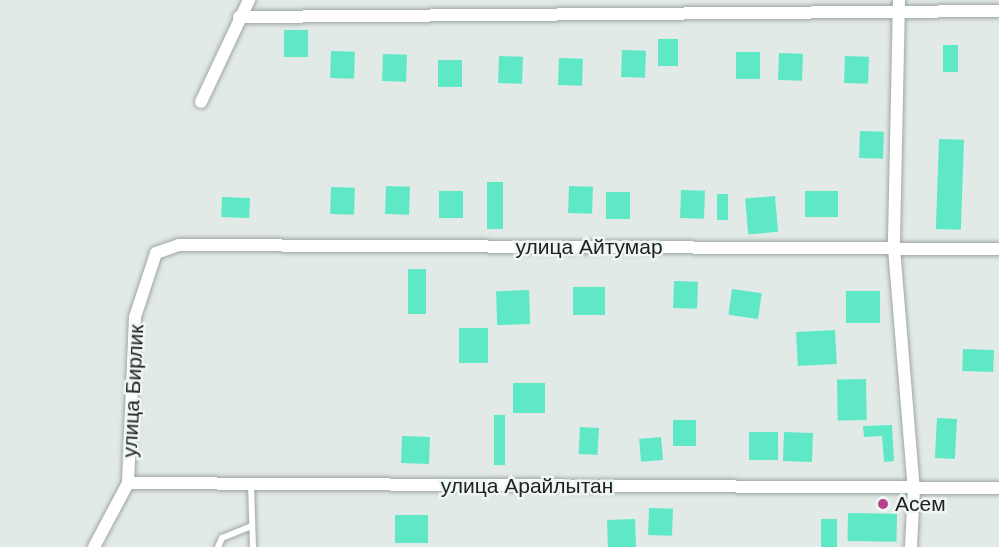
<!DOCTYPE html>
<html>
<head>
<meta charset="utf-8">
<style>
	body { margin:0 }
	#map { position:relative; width:999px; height:547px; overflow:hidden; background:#e2eae7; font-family:Arial,sans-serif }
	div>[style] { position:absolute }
	.building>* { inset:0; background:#5fe8c6; transform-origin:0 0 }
	.roads { filter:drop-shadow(0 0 2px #9ea6a3) drop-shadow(0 0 2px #9ea6a3) }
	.service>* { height:6px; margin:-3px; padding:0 3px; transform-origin:3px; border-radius:3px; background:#fff }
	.minor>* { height:12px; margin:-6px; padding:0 6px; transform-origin:6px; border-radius:6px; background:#fff }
	.dots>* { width:16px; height:16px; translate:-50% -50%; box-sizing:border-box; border:3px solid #eff7f5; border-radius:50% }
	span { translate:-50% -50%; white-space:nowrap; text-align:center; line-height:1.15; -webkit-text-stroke:5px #eff7f5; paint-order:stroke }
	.street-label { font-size:21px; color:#202322 }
	.poi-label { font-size:21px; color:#202322 }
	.left { translate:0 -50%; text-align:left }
</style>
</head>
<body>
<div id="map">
	<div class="building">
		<div style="left:284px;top:30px;width:24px;height:27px"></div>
		<div style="left:658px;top:39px;width:20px;height:27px"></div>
		<div style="left:943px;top:45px;width:15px;height:27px"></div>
		<div style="left:622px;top:50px;width:24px;height:27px;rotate:2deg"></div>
		<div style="left:331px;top:51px;width:24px;height:27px;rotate:2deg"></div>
		<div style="left:736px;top:52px;width:24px;height:27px"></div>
		<div style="left:779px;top:53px;width:24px;height:27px;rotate:2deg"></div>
		<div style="left:383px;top:54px;width:24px;height:27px;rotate:2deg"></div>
		<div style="left:499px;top:56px;width:24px;height:27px;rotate:2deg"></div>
		<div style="left:845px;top:56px;width:24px;height:27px;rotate:2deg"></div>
		<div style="left:559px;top:58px;width:24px;height:27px;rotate:2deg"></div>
		<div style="left:438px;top:60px;width:24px;height:27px"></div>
		<div style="left:860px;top:131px;width:24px;height:27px;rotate:2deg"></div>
		<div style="left:939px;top:139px;width:25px;height:90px;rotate:2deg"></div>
		<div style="left:487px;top:182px;width:16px;height:47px"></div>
		<div style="left:386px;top:186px;width:24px;height:28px;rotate:2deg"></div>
		<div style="left:569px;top:186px;width:24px;height:27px;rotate:2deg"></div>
		<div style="left:331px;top:187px;width:24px;height:27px;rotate:2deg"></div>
		<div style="left:681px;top:190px;width:24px;height:28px;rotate:2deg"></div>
		<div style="left:439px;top:191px;width:24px;height:27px"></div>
		<div style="left:805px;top:191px;width:33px;height:26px"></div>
		<div style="left:606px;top:192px;width:24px;height:27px"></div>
		<div style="left:717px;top:194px;width:11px;height:26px"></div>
		<div style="left:775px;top:196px;width:36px;height:30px;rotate:85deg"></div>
		<div style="left:222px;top:197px;width:28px;height:20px;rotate:2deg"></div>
		<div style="left:408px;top:269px;width:18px;height:45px"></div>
		<div style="left:674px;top:281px;width:24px;height:27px;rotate:2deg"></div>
		<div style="left:605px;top:287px;width:28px;height:32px;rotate:90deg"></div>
		<div style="left:732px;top:289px;width:30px;height:26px;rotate:8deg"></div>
		<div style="left:529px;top:290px;width:34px;height:33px;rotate:88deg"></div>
		<div style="left:846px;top:291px;width:34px;height:32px"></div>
		<div style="left:459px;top:328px;width:29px;height:35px"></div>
		<div style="left:835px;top:330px;width:34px;height:39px;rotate:87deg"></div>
		<div style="left:963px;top:349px;width:31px;height:22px;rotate:2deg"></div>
		<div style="left:866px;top:379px;width:41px;height:29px;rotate:89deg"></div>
		<div style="left:545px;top:383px;width:30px;height:32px;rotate:90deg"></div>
		<div style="left:494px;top:415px;width:11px;height:50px"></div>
		<div style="left:937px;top:418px;width:20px;height:40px;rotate:3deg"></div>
		<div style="left:673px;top:420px;width:23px;height:26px"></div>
		<div style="clip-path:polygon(892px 425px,894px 461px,884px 462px,882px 436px,864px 437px,863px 426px)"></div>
		<div style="left:580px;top:427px;width:19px;height:27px;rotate:3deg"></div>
		<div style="left:749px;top:432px;width:29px;height:28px"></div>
		<div style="left:784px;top:432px;width:29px;height:29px;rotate:2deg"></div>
		<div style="left:402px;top:436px;width:28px;height:27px;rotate:2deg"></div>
		<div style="left:661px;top:437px;width:23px;height:22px;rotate:85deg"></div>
		<div style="left:649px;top:508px;width:24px;height:27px;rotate:2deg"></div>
		<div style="left:848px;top:513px;width:49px;height:28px;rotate:1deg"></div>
		<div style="left:395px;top:515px;width:33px;height:28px"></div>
		<div style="left:635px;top:519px;width:28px;height:28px;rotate:88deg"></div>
		<div style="left:821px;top:519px;width:16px;height:28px"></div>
	</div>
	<div class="roads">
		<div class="service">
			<div style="left:251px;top:484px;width:63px;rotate:88.2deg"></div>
			<div style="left:218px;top:547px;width:10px;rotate:-66deg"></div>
			<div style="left:222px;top:538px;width:32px;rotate:-22deg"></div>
		</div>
		<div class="minor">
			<div style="left:899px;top:0;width:248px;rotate:91.2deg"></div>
			<div style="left:894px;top:248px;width:242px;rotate:85.3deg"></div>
			<div style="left:914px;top:489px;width:58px;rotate:93deg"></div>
			<div style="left:239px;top:17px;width:760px;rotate:-0.45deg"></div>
			<div style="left:201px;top:102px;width:113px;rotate:-64.8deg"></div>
			<div style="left:128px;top:483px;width:166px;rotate:-87.6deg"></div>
			<div style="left:135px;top:317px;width:67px;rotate:-71.8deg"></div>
			<div style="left:156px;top:253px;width:24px;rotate:-19deg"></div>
			<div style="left:179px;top:245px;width:820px;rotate:0.28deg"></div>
			<div style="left:94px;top:547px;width:72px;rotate:-62deg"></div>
			<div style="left:128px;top:483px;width:871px;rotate:0.33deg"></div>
		</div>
	</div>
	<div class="dots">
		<div style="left:883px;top:504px;background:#bb3f90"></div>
	</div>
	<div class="street-label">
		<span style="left:589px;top:247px">улица Айтумар</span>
		<span style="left:133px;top:391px;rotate:-87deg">улица Бирлик</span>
		<span style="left:527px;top:486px">улица Арайлытан</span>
	</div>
	<div class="poi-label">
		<span class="left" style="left:895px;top:504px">Асем</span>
	</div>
</div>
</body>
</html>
